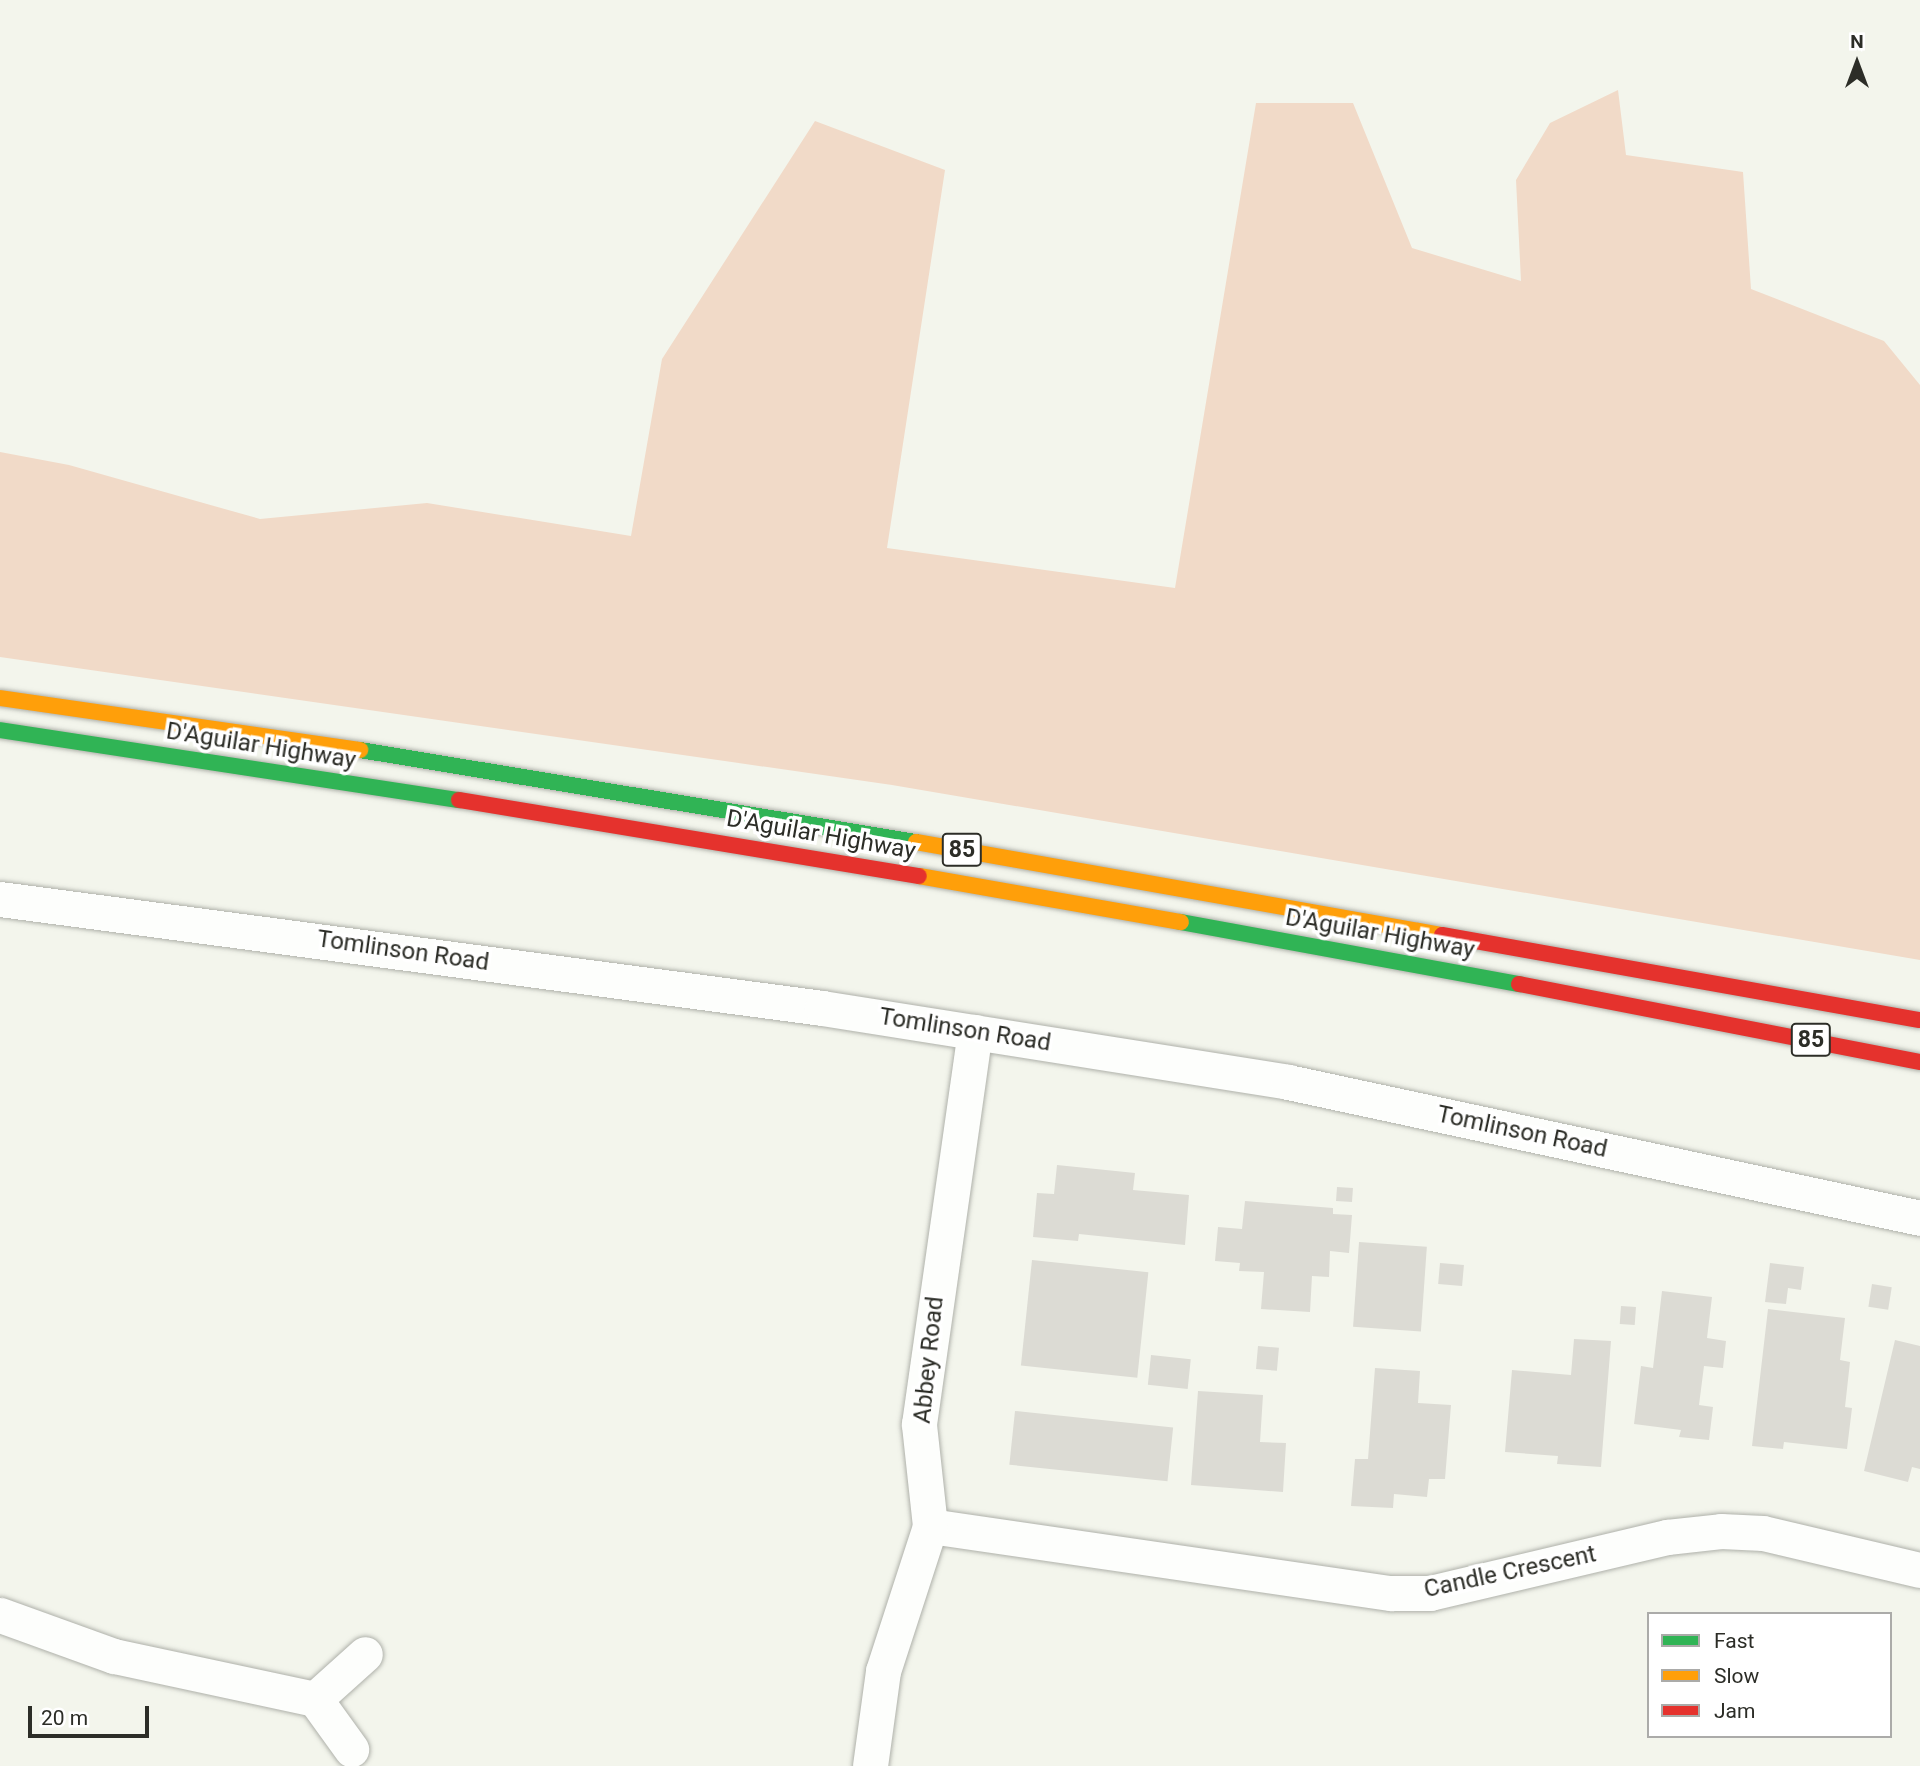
<!DOCTYPE html>
<html>
<head>
<meta charset="utf-8">
<style>
	body { margin:0 }
	#map { position:relative; width:1920px; height:1766px; overflow:hidden; background:#f3f5ec; font-family:Roboto,sans-serif }
	div>[style] { position:absolute }
	.green>* { inset:0; background:#f1dac8 }
	.building>* { inset:0; background:#dcdbd4; transform-origin:0 0 }
	.roads { filter:drop-shadow(0 0 2px #afb1aa) drop-shadow(0 0 2px #afb1aa) }
	.street>* { height:35px; margin:-17.5px; padding:0 17.5px; transform-origin:17.5px; border-radius:17.5px; background:#fdfefc }
	.fast>* { height:16px; margin:-8px; padding:0 8px; transform-origin:8px; border-radius:8px; background:#30b455 }
	.slow>* { height:16px; margin:-8px; padding:0 8px; transform-origin:8px; border-radius:8px; background:#ff9f0a }
	.jam>* { height:16px; margin:-8px; padding:0 8px; transform-origin:8px; border-radius:8px; background:#e5322d }
	span { translate:-50% -50%; white-space:nowrap; text-align:center; line-height:1.15; -webkit-text-stroke:7px #fff; paint-order:stroke }
	.shield-label span { padding:2px 5px; background:#fff; border:2px solid; border-radius:5px; -webkit-text-stroke-width:0 }
	.shield-label { font-size:23px; color:#2c2d27; font-weight:700 }
	.street-label { font-size:24px; color:#2c2d27 }
	.legend { position:absolute; left:1647px; top:1612px; width:245px; height:126px; box-sizing:border-box; background:#fff; border:2px solid #ababa9; margin:0; padding:9px 12px; list-style:none; font-size:21px; color:#2c2d27 }
	.legend li { display:flex; align-items:center; gap:14px; height:35px }
	.legend b { width:35px; border:2px solid #ababa9 }
	.north { position:absolute; left:1822px; top:28px; width:70px; height:70px; -webkit-text-stroke:5px #fff; paint-order:stroke; rotate:0deg; font-size:19px; font-weight:700; line-height:28px; text-align:center; color:#2c2d27 }
	.north::after { content:''; display:block; margin:auto; width:24px; height:32px; background:#2c2d27; clip-path:polygon(50% 0,100% 100%,50% 72%,0 100%) }
	.scale { position:absolute; left:28px; top:1706px; width:121px; height:32px; box-sizing:border-box; border:4px solid #2c2d27; border-top:0; padding-left:9px; font-size:21px; line-height:24px; white-space:nowrap; color:#2c2d27; -webkit-text-stroke:5px #fff; paint-order:stroke }
</style>
</head>
<body>
<div id="map">
	<div class="green">
		<div style="clip-path:polygon(1618px 90px,1626px 155px,1743px 172px,1751px 289px,1884px 341px,1920px 385px,1920px 960px,892px 785px,0 657px,0 452px,69px 465px,260px 519px,427px 503px,631px 536px,662px 359px,815px 121px,945px 170px,887px 548px,1175px 588px,1256px 103px,1353px 103px,1412px 248px,1521px 281px,1516px 180px,1550px 123px)"></div>
	</div>
	<div class="building">
		<div style="clip-path:polygon(1057px 1165px,1135px 1173px,1133px 1190px,1189px 1195px,1185px 1245px,1079px 1234px,1078px 1241px,1033px 1237px,1037px 1193px,1054px 1194px)"></div>
		<div style="left:1337px;top:1187px;width:16px;height:14px;rotate:4deg"></div>
		<div style="clip-path:polygon(1245px 1201px,1333px 1208px,1333px 1214px,1352px 1215px,1349px 1253px,1330px 1251px,1329px 1277px,1312px 1276px,1310px 1312px,1261px 1309px,1264px 1272px,1239px 1271px,1240px 1263px,1215px 1261px,1218px 1227px,1242px 1229px)"></div>
		<div style="left:1359px;top:1242px;width:68px;height:85px;rotate:4deg"></div>
		<div style="left:1032px;top:1260px;width:117px;height:106px;rotate:6deg"></div>
		<div style="left:1440px;top:1263px;width:24px;height:21px;rotate:5deg"></div>
		<div style="clip-path:polygon(1770px 1263px,1804px 1267px,1801px 1290px,1788px 1288px,1786px 1304px,1765px 1302px)"></div>
		<div style="left:1872px;top:1284px;width:20px;height:23px;rotate:9deg"></div>
		<div style="clip-path:polygon(1662px 1291px,1712px 1297px,1707px 1338px,1726px 1341px,1723px 1368px,1704px 1366px,1699px 1405px,1713px 1407px,1709px 1440px,1679px 1437px,1681px 1430px,1634px 1424px,1641px 1366px,1653px 1368px)"></div>
		<div style="left:1621px;top:1306px;width:15px;height:18px;rotate:4deg"></div>
		<div style="clip-path:polygon(1768px 1309px,1845px 1318px,1840px 1360px,1850px 1362px,1845px 1407px,1852px 1408px,1847px 1449px,1784px 1442px,1783px 1449px,1752px 1446px)"></div>
		<div style="clip-path:polygon(1574px 1339px,1611px 1341px,1601px 1467px,1557px 1464px,1558px 1456px,1505px 1452px,1512px 1370px,1571px 1375px)"></div>
		<div style="clip-path:polygon(1895px 1340px,1920px 1346px,1920px 1469px,1912px 1467px,1908px 1482px,1864px 1471px)"></div>
		<div style="left:1258px;top:1346px;width:21px;height:23px;rotate:5deg"></div>
		<div style="left:1151px;top:1355px;width:40px;height:30px;rotate:6deg"></div>
		<div style="clip-path:polygon(1375px 1368px,1420px 1371px,1418px 1403px,1451px 1405px,1445px 1479px,1429px 1479px,1427px 1497px,1394px 1494px,1393px 1508px,1351px 1506px,1355px 1459px,1368px 1459px)"></div>
		<div style="clip-path:polygon(1198px 1391px,1263px 1395px,1260px 1442px,1286px 1443px,1283px 1492px,1191px 1485px)"></div>
		<div style="left:1015px;top:1411px;width:159px;height:54px;rotate:6deg"></div>
	</div>
	<div class="roads">
		<div class="street">
			<div style="left:0;top:899px;width:829px;rotate:7.55deg"></div>
			<div style="left:822px;top:1008px;width:472px;rotate:9deg"></div>
			<div style="left:1288px;top:1082px;width:646px;rotate:12.14deg"></div>
			<div style="left:930px;top:1526px;width:466px;rotate:8.3deg"></div>
			<div style="left:1391px;top:1593px;width:39px"></div>
			<div style="left:1430px;top:1593px;width:244px;rotate:-13.3deg"></div>
			<div style="left:1667px;top:1537px;width:54px;rotate:-6.3deg"></div>
			<div style="left:1721px;top:1531px;width:42px;rotate:2.7deg"></div>
			<div style="left:1763px;top:1533px;width:161px;rotate:13.3deg"></div>
			<div style="left:0;top:1615px;width:121px;rotate:19.8deg"></div>
			<div style="left:114px;top:1656px;width:206px;rotate:12.1deg"></div>
			<div style="left:315px;top:1699px;width:67px;rotate:-42deg"></div>
			<div style="left:315px;top:1699px;width:62px;rotate:54.2deg"></div>
			<div style="left:870px;top:1766px;width:96px;rotate:-82.2deg"></div>
			<div style="left:883px;top:1671px;width:152px;rotate:-72deg"></div>
			<div style="left:930px;top:1526px;width:103px;rotate:-96.2deg"></div>
			<div style="left:919px;top:1424px;width:396px;rotate:-81.9deg"></div>
		</div>
		<div class="fast">
			<div style="left:0;top:730px;width:464px;rotate:8.7deg"></div>
			<div style="left:360px;top:750px;width:564px;rotate:9.4deg"></div>
			<div style="left:1181px;top:922px;width:344px;rotate:10.4deg"></div>
		</div>
		<div class="slow">
			<div style="left:0;top:698px;width:364px;rotate:8.2deg"></div>
			<div style="left:916px;top:842px;width:534px;rotate:10.03deg"></div>
			<div style="left:919px;top:876px;width:266px;rotate:10deg"></div>
		</div>
		<div class="jam">
			<div style="left:459px;top:800px;width:466px;rotate:9.4deg"></div>
			<div style="left:1442px;top:935px;width:485px;rotate:10.1deg"></div>
			<div style="left:1519px;top:984px;width:409px;rotate:11deg"></div>
		</div>
	</div>
	<div class="shield-label">
		<span style="left:962px;top:850px">85</span>
		<span style="left:1811px;top:1040px">85</span>
	</div>
	<div class="street-label">
		<span style="left:261px;top:746px;rotate:9deg">D'Aguilar Highway</span>
		<span style="left:821px;top:835px;rotate:10deg">D'Aguilar Highway</span>
		<span style="left:1380px;top:934px;rotate:10deg">D'Aguilar Highway</span>
		<span style="left:403px;top:951px;rotate:8deg">Tomlinson Road</span>
		<span style="left:965px;top:1030px;rotate:9deg">Tomlinson Road</span>
		<span style="left:1522px;top:1132px;rotate:12deg">Tomlinson Road</span>
		<span style="left:929px;top:1360px;rotate:-84deg">Abbey Road</span>
		<span style="left:1510px;top:1572px;rotate:-12deg">Candle Crescent</span>
	</div>
	<ul class="legend">
	<li><b style="height:9px;background:#30b455"></b>Fast</li>
	<li><b style="height:9px;background:#ff9f0a"></b>Slow</li>
	<li><b style="height:9px;background:#e5322d"></b>Jam</li>
	</ul>
	<div class="north">N</div>
	<div class="scale">20 m</div>
</div>
</body>
</html>
